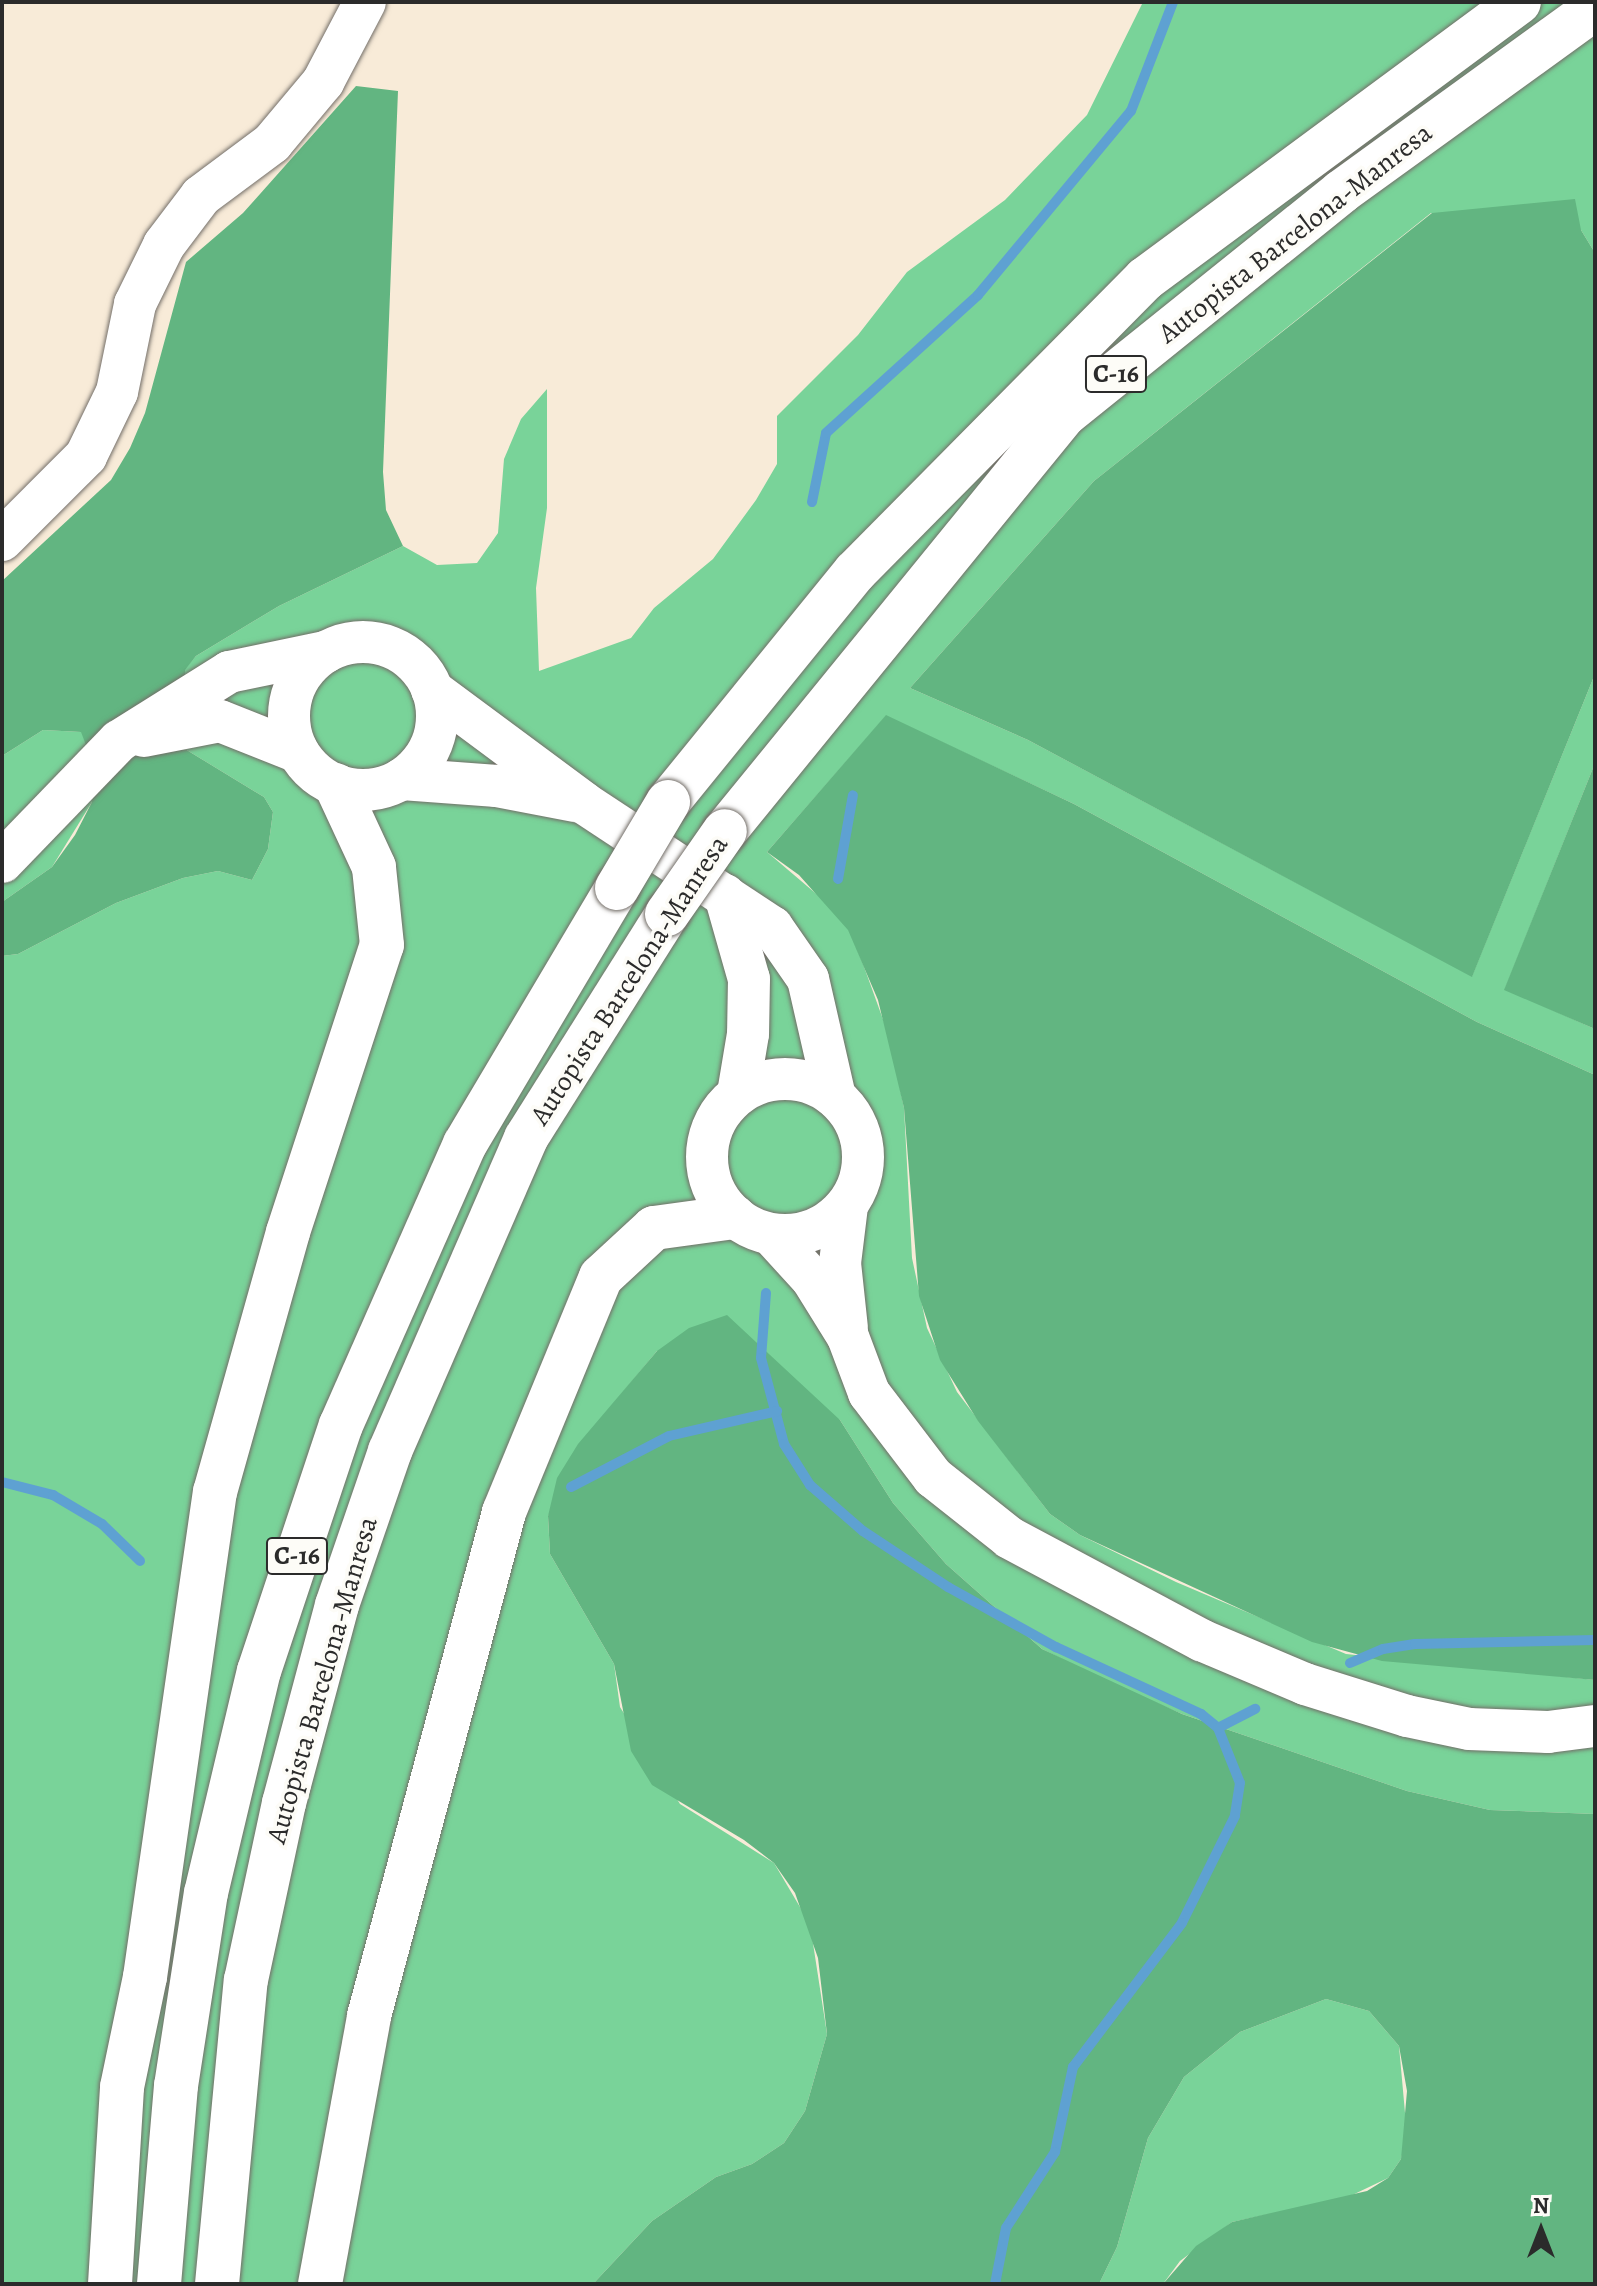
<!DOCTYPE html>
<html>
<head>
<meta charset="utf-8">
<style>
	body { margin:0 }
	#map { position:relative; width:1597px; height:2286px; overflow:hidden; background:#f8ebd8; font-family:Alegreya,serif }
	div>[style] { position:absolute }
	.green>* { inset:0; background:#79d399 }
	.forest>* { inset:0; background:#62b581 }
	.stream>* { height:10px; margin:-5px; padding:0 5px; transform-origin:5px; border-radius:5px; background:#5ea1d2 }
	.roads { filter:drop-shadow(0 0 2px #736e68) drop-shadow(0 0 2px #736e68) }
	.minor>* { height:42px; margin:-21px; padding:0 21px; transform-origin:21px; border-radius:21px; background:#fff }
	.minor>.ring { margin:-21px; padding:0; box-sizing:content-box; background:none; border:42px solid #fff; border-radius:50% }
	.highway>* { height:44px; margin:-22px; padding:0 22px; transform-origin:22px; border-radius:22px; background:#fff }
	.bridges { filter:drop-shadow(0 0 2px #736e68) drop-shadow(0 0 2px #736e68) }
	.highway-bridge>* { height:44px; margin:-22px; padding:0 22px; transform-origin:22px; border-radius:22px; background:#fff }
	span { translate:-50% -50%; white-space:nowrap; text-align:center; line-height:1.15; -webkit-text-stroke:7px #fdfcf7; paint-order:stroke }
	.shield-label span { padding:2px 6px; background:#fdfcf7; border:2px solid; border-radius:6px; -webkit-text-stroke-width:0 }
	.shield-label { font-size:26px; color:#2b2b2b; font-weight:700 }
	.street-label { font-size:28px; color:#2b2b2b }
	.frame { position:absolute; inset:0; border:4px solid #2b2b2b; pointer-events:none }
	.north { position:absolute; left:1501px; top:2190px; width:80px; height:80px; -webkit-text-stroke:6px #fdfcf7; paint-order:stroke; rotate:0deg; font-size:22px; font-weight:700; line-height:32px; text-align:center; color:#2b2b2b }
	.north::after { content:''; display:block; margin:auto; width:28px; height:36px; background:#2b2b2b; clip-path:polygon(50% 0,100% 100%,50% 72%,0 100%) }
</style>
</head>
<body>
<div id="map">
	<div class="green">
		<div style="clip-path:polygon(1143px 2px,1595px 2px,1595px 253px,1581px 230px,1431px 213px,1094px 481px,910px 688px,1028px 740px,1472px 976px,1595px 674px,1595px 763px,1505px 989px,1595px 1029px,1595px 1075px,1477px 1022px,1074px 804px,886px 716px,767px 852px,827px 903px,849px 930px,863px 964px,889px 1036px,904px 1108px,912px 1258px,927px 1328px,957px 1392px,1050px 1514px,1080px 1535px,1176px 1582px,1346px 1654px,1595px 1680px,1595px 1814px,1490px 1810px,1407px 1791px,1182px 1714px,1110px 1683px,1042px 1649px,946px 1564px,893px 1503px,840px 1420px,657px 1351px,608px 1410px,548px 1516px,550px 1554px,614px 1664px,620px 1707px,680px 1804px,774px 1863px,810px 1924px,827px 2034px,805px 2111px,784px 2143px,752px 2164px,716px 2177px,652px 2221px,593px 2284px,2px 2284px,2px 956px,18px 954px,116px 903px,183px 878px,218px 871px,252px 880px,268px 849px,273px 812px,264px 797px,185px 749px,185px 669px,196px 656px,279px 606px,403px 546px,437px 565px,477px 563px,498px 533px,504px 459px,521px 419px,547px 389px,547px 508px,536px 588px,539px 671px,631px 638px,654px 608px,713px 559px,756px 500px,777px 464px,777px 416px,858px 335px,907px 272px,1005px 200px,1087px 115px)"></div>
		<div style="clip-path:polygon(43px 730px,82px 732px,94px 766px,92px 802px,52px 867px,2px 902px,2px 756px)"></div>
		<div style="clip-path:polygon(1326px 1999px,1369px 2011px,1399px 2046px,1407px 2135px,1401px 2159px,1388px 2178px,1346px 2198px,1232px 2222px,1180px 2261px,1163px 2284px,1099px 2284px,1117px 2247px,1148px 2138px,1184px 2077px,1240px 2032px)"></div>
	</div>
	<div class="forest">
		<div style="clip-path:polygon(356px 86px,398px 91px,383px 472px,386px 510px,403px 546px,279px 606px,196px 656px,185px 670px,185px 749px,264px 797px,273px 812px,268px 849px,252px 880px,218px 871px,183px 878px,116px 903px,18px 954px,2px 956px,2px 902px,52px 867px,75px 835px,92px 802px,94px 766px,81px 732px,43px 730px,2px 756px,2px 581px,111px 480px,130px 448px,145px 413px,186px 262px,243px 213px)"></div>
		<div style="clip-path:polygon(1575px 199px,1581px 230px,1595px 253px,1595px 674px,1472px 977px,1028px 740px,910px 688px,1094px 481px,1432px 213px)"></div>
		<div style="clip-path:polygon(886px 715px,1074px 804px,1477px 1022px,1595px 1075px,1595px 1680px,1382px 1661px,1312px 1642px,1080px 1535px,1050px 1514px,978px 1421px,940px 1360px,919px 1296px,904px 1108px,878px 1000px,848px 930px,799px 875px,767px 852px)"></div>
		<div style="clip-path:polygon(1595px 763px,1595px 1029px,1504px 990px)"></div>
		<div style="clip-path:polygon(727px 1315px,840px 1420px,893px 1503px,946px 1564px,1042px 1649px,1182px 1714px,1407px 1791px,1490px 1810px,1595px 1814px,1595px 2284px,1163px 2284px,1196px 2246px,1232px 2222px,1367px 2191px,1388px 2178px,1401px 2159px,1407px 2091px,1399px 2046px,1369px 2011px,1326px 1999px,1240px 2032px,1184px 2077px,1148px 2138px,1117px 2247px,1099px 2284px,593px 2284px,652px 2221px,716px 2177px,752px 2164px,784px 2143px,805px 2111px,827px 2034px,818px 1958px,795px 1893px,774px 1863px,744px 1840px,652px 1785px,631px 1751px,614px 1664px,550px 1554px,548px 1516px,557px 1478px,578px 1444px,657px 1351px,689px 1328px)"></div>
	</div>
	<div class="stream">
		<div style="left:812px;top:502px;width:70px;rotate:-78.5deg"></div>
		<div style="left:826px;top:433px;width:205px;rotate:-42.2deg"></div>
		<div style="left:978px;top:295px;width:239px;rotate:-50.3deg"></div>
		<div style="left:1131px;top:111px;width:117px;rotate:-68.9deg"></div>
		<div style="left:838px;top:879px;width:85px;rotate:-79.9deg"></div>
		<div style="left:766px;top:1293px;width:65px;rotate:94.4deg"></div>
		<div style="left:761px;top:1358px;width:89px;rotate:75deg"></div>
		<div style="left:784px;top:1444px;width:49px;rotate:57.6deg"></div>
		<div style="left:810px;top:1485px;width:70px;rotate:41deg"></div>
		<div style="left:863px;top:1531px;width:102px;rotate:33.4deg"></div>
		<div style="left:948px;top:1587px;width:124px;rotate:29.1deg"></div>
		<div style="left:1056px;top:1647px;width:160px;rotate:24.8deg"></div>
		<div style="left:1201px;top:1714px;width:22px;rotate:39deg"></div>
		<div style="left:1218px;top:1728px;width:59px;rotate:68.2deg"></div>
		<div style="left:1240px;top:1783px;width:33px;rotate:99deg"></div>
		<div style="left:1235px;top:1816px;width:119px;rotate:116.4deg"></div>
		<div style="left:1182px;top:1923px;width:181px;rotate:127.1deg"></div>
		<div style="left:1073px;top:2067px;width:87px;rotate:102deg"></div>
		<div style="left:1055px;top:2152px;width:90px;rotate:122.8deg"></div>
		<div style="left:1006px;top:2228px;width:57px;rotate:101.1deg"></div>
		<div style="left:2px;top:1482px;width:53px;rotate:14.3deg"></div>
		<div style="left:53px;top:1495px;width:57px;rotate:30.6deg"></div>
		<div style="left:102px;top:1524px;width:53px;rotate:44.2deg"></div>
		<div style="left:571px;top:1487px;width:110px;rotate:-27.5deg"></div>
		<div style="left:669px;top:1436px;width:111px;rotate:-13deg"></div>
		<div style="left:1350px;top:1663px;width:36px;rotate:-23deg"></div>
		<div style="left:1383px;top:1649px;width:32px;rotate:-9deg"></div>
		<div style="left:1415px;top:1644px;width:180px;rotate:-1.3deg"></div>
		<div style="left:1218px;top:1728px;width:42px;rotate:-27.2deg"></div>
	</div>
	<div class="roads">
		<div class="minor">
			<div style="left:2px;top:540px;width:119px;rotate:-45deg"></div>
			<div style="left:86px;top:456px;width:71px;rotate:-64.2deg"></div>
			<div style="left:117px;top:392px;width:90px;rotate:-78.4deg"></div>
			<div style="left:135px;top:304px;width:66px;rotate:-63.8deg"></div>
			<div style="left:164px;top:245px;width:61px;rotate:-52.9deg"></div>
			<div style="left:201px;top:196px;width:89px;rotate:-36.7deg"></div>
			<div style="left:272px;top:143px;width:80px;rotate:-50.1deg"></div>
			<div style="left:323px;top:82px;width:90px;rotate:-62.3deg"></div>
			<div class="ring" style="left:289px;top:642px;width:106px;height:106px"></div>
			<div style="left:432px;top:690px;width:189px;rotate:36.6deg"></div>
			<div style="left:584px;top:803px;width:225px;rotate:33.4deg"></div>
			<div style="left:772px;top:927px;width:63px;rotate:55.3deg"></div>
			<div style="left:808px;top:979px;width:121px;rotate:77.1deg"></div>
			<div style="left:144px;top:736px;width:77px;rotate:-11.2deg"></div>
			<div style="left:220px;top:721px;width:84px;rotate:21.7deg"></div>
			<div style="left:402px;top:779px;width:95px;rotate:4.2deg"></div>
			<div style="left:497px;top:786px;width:79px;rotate:10.9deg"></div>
			<div style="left:2px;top:862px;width:168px;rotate:-46deg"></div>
			<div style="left:119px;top:741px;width:130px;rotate:-32.1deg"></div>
			<div style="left:229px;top:672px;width:99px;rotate:-11.7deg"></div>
			<div style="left:725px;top:895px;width:87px;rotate:74.1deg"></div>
			<div style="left:749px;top:979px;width:55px;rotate:91deg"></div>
			<div style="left:748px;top:1034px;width:61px;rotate:99.5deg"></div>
			<div class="ring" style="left:707px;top:1079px;width:114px;height:114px"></div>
			<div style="left:847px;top:1206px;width:57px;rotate:97deg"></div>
			<div style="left:840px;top:1263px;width:65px;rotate:83.9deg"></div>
			<div style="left:772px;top:1235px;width:59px;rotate:47.7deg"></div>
			<div style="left:812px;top:1279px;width:68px;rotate:58.2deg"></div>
			<div style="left:848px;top:1337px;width:60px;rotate:69.4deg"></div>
			<div style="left:869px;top:1393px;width:106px;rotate:52.7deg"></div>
			<div style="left:933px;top:1477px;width:98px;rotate:38.4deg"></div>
			<div style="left:1010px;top:1538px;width:217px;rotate:28.1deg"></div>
			<div style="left:1201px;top:1640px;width:113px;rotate:22.9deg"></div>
			<div style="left:1305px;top:1684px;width:107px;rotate:17.4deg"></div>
			<div style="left:1407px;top:1716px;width:63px;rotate:11.8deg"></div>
			<div style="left:1469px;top:1729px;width:79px;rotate:2.2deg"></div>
			<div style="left:1548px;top:1732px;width:47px;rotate:-7.3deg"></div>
		</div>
		<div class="highway">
			<div style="left:668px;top:802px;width:296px;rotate:-50.9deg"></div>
			<div style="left:855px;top:572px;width:412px;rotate:-45.3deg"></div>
			<div style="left:1145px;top:279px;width:465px;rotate:-36.5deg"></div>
			<div style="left:725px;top:831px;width:537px;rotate:-50.82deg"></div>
			<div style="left:1064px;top:415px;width:356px;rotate:-38.8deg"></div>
			<div style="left:1341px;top:192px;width:314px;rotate:-35.9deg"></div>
			<div style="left:110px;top:2284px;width:197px;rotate:-86.5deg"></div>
			<div style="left:122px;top:2087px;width:112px;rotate:-78.2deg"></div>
			<div style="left:145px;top:1977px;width:490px;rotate:-81.8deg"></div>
			<div style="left:215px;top:1492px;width:270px;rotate:-74.3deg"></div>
			<div style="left:288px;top:1232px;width:302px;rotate:-71.9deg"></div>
			<div style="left:382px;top:945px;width:78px;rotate:-95.9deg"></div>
			<div style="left:374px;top:867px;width:90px;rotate:-114.9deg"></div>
			<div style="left:159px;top:2284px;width:199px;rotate:-85.1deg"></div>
			<div style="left:176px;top:2086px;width:195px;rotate:-81.2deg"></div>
			<div style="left:206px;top:1893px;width:228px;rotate:-76.6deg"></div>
			<div style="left:259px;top:1671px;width:259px;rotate:-71.6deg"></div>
			<div style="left:341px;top:1425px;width:307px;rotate:-66.2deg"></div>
			<div style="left:465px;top:1144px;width:298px;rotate:-59.3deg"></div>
			<div style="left:217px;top:2284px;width:305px;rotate:-84.6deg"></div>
			<div style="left:246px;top:1980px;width:181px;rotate:-77.9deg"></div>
			<div style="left:284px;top:1803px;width:205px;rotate:-75deg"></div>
			<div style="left:337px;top:1605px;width:163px;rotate:-71deg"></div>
			<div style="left:390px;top:1451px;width:341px;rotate:-66.5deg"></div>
			<div style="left:526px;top:1138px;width:265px;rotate:-57.8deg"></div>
			<div style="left:320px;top:2284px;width:272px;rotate:-79.6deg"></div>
			<div style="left:369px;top:2016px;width:522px;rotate:-75deg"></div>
			<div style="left:504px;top:1512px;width:254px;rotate:-67.6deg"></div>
			<div style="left:601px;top:1277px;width:72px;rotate:-42.8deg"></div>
			<div style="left:654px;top:1228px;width:81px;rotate:-7.8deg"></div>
		</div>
	</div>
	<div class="bridges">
		<div class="highway-bridge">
			<div style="left:617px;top:888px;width:100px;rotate:-59.3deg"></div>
			<div style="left:667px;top:914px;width:101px;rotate:-55.1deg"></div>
		</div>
	</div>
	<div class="shield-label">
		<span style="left:1116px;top:374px">C-16</span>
		<span style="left:297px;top:1556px">C-16</span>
	</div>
	<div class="street-label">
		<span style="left:1295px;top:233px;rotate:-38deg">Autopista Barcelona-Manresa</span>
		<span style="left:629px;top:980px;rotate:-57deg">Autopista Barcelona-Manresa</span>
		<span style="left:322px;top:1680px;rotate:-74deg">Autopista Barcelona-Manresa</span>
	</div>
	<div class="frame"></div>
	<div class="north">N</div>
</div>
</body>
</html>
